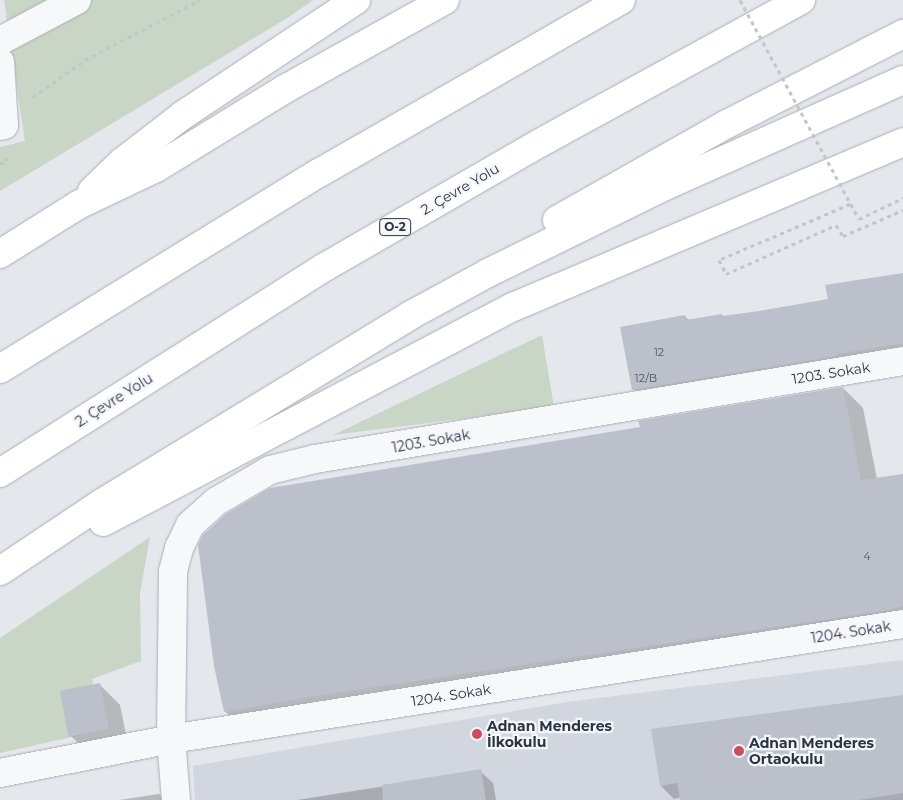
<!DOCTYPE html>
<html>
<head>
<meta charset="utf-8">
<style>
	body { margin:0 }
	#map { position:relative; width:903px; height:800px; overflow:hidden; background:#e4e7ec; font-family:Montserrat,sans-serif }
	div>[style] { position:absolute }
	.built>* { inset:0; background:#d2d6de }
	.green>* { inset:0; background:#c9d6c5 }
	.shadow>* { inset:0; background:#0003 }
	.building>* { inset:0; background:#bbc0ca; transform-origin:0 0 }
	.path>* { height:3px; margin-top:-1.5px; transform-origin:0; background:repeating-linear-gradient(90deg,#c2c5cb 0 4px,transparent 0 8px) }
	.roads { filter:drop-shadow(0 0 1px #a9aeb7) drop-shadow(0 0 1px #a9aeb7) }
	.minor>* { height:28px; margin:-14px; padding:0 14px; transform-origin:14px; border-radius:14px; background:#f7f8fa }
	.highway>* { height:28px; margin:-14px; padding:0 14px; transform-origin:14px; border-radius:14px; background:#fff }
	.path-bridge>* { height:3px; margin-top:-1.5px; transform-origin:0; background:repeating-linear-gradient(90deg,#c2c5cb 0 4px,transparent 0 8px) }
	.dots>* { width:14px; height:14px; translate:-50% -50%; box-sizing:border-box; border:2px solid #f4f6f9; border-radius:50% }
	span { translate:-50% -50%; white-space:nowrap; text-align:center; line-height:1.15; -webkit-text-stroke:4.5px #f4f6f9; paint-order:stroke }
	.number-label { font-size:11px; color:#4f5766 }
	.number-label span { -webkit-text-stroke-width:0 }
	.shield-label span { padding:1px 4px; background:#f4f6f9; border:1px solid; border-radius:4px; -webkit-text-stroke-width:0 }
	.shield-label { font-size:12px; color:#2b3445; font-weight:700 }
	.street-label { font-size:14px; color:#2b3445 }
	.poi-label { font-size:14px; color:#2b3445; font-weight:700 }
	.left { translate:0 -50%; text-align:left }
</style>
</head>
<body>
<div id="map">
	<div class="built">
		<div style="clip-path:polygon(903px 660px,903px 800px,195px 800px,193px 766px,567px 702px)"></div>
	</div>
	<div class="green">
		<div style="clip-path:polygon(4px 0,313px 0,289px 17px,0 191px,0 147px,25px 141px)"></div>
		<div style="clip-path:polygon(542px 335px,554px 407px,333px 435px)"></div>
		<div style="clip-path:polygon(150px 537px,140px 593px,141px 661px,92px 679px,103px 730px,0 753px,0 638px)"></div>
	</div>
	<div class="shadow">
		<div style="clip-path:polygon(903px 274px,903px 365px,653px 409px,634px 390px,685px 316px,690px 321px,724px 317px,829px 300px)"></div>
		<div style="clip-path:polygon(843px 388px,863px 408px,877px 479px,903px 475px,903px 631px,245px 731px,225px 711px,641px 428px)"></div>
		<div style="clip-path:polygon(100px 685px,120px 705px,129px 749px,91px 756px,71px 736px)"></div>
		<div style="clip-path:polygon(903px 696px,903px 800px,681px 800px,681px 797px,674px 799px,661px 786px)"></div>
		<div style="clip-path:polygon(480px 771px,493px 783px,496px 800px,297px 800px)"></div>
		<div style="clip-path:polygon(159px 794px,165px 800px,119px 800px)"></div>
	</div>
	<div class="building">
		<div style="clip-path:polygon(903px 273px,903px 343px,837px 354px,837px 356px,632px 390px,620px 327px,685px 315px,686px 320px,722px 314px,723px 316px,759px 311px,828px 299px,825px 285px)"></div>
		<div style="clip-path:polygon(843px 387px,861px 480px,903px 474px,903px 606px,889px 610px,308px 697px,224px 712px,214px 666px,198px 545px,203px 535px,226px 514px,270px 488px,640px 427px,638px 421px)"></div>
		<div style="left:100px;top:683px;width:47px;height:41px;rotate:79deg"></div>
		<div style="clip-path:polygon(903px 695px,903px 793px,859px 800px,680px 800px,677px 783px,660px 786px,651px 729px)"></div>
		<div style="clip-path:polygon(481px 769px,486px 800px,383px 800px,382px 785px)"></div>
	</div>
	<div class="path">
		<div style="left:33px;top:97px;width:64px;rotate:-35.4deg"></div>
		<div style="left:85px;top:60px;width:130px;rotate:-27.6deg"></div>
		<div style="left:0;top:164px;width:7px;rotate:-27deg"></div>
		<div style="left:6px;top:161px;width:5px;rotate:-90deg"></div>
		<div style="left:850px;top:204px;width:142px;rotate:156.9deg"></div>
		<div style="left:719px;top:260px;width:16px;rotate:63deg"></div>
		<div style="left:726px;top:274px;width:120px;rotate:-24deg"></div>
		<div style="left:836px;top:225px;width:13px;rotate:58deg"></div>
		<div style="left:843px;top:236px;width:65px;rotate:-23.4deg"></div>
		<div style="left:859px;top:219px;width:49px;rotate:-25.5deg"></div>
	</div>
	<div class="roads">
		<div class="minor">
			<div style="left:0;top:41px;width:87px;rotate:-28deg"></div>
			<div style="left:0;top:62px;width:63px;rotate:86.4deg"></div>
			<div style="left:4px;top:125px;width:4px;rotate:166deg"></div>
			<div style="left:0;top:773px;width:174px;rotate:-11.2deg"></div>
			<div style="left:171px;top:739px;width:741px;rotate:-8.93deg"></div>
			<div style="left:176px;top:800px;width:61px;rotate:-94.7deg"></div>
			<div style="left:171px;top:739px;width:168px;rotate:-89.3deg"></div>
			<div style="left:173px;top:571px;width:24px;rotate:-75deg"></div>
			<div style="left:179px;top:548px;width:25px;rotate:-64deg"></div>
			<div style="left:190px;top:525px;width:36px;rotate:-42deg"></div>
			<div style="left:217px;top:501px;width:61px;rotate:-30.3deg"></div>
			<div style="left:270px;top:470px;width:46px;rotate:-13.7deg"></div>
			<div style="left:315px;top:459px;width:596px;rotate:-9.46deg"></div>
		</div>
		<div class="highway">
			<div style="left:92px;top:191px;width:42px;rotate:-44deg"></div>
			<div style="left:122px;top:162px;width:77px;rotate:-37.6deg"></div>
			<div style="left:183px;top:115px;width:208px;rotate:-33.6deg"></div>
			<div style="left:557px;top:220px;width:195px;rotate:-29.5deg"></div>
			<div style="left:727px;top:124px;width:198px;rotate:-27.1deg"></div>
			<div style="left:0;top:254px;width:92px;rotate:-32.1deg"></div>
			<div style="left:78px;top:205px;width:86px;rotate:-25.4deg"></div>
			<div style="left:156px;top:168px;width:151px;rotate:-31.5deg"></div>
			<div style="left:285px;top:89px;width:183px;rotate:-29.1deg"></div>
			<div style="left:0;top:369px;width:374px;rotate:-31.6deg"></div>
			<div style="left:319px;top:173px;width:348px;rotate:-29.8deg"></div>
			<div style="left:0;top:473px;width:385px;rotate:-32.4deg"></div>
			<div style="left:325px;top:267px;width:246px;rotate:-30deg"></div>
			<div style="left:538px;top:144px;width:300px;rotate:-28.7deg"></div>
			<div style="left:103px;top:522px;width:463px;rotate:-27.7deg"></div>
			<div style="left:513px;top:307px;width:423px;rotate:-22.9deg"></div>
			<div style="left:0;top:571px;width:123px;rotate:-33.7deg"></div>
			<div style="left:102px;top:503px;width:359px;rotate:-31.3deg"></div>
			<div style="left:409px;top:316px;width:90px;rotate:-28.6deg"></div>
			<div style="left:488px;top:273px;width:197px;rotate:-26.2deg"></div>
			<div style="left:665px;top:186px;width:261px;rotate:-24deg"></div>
		</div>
	</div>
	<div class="path-bridge">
		<div style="left:740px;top:0;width:249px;rotate:61.5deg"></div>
	</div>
	<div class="dots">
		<div style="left:477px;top:734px;background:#d1495b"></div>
		<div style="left:739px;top:751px;background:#d1495b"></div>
	</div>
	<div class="number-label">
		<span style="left:659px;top:352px">12</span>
		<span style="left:646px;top:378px">12/B</span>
		<span style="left:867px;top:556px">4</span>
	</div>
	<div class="shield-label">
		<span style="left:395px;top:227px">O-2</span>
	</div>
	<div class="street-label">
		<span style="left:460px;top:189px;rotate:-30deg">2. Çevre Yolu</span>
		<span style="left:831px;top:373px;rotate:-9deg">1203. Sokak</span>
		<span style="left:114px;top:400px;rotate:-32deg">2. Çevre Yolu</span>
		<span style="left:431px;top:441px;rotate:-10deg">1203. Sokak</span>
		<span style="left:851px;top:632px;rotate:-9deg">1204. Sokak</span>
		<span style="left:451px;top:695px;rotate:-9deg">1204. Sokak</span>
	</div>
	<div class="poi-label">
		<span class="left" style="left:487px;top:734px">Adnan Menderes<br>İlkokulu</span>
		<span class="left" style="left:749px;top:751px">Adnan Menderes<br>Ortaokulu</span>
	</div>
</div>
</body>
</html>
